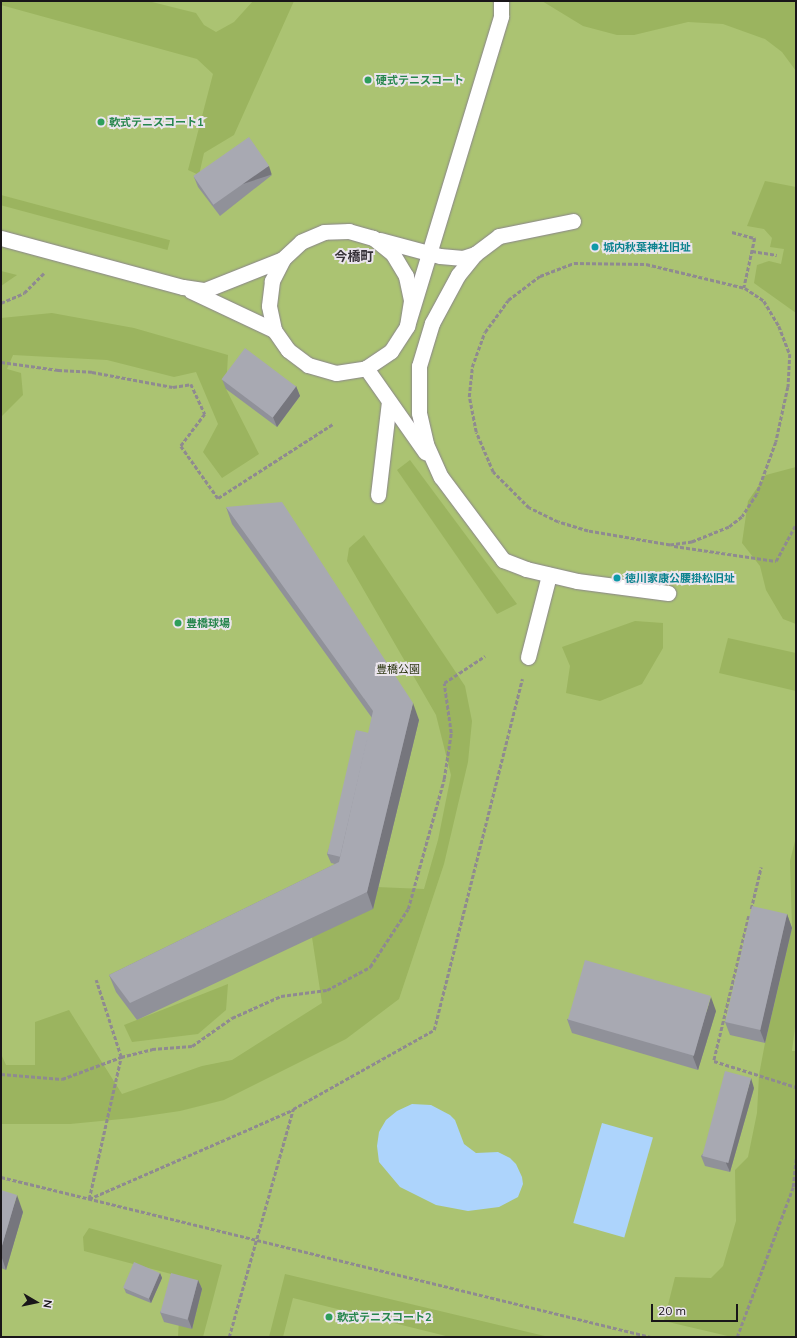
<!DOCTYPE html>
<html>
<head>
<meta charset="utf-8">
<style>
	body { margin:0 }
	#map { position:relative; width:797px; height:1338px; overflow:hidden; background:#ebe5ed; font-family:Mulish,"Noto Sans JP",sans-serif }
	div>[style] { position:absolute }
	.green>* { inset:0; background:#abc372; transform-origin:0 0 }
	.forest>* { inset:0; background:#9bb45f; transform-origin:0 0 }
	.water>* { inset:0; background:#add4fc; transform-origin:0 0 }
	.path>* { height:2.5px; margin-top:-1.25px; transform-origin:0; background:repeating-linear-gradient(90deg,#8f8a90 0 4px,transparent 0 6px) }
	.roads { filter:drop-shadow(0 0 1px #89848b) drop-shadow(0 0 1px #89848b) }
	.lane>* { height:15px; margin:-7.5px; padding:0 7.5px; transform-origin:7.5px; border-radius:7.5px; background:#fff }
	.wall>* { inset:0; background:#909199 }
	.shaded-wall>* { inset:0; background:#76767d; transform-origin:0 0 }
	.building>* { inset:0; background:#a8a9b2; transform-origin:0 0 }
	.dots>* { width:11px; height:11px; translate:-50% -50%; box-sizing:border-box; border:2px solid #ebe5ed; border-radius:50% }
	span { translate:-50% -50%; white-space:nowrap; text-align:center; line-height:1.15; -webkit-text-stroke:4px #ebe5ed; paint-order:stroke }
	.leisure-label { font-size:11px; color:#27864d; font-weight:700 }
	.left { translate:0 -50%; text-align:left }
	.culture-label { font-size:11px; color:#0d838f; font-weight:700 }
	.park-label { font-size:11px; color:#2f3915 }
	.quarter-label { font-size:13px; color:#363138; font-weight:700 }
	.frame { position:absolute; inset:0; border:2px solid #191619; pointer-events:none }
	.north { position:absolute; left:16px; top:1282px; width:40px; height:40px; -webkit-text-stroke:3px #ebe5ed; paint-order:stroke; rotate:99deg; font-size:11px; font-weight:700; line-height:16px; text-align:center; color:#191619 }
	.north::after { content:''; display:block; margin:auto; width:14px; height:18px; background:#191619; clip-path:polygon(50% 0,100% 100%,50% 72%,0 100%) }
	.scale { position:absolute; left:651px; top:1304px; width:87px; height:18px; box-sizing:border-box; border:2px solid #191619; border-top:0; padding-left:5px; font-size:12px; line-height:14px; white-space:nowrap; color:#191619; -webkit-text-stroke:3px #ebe5ed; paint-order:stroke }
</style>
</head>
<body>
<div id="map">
	<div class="green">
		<div style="left:1px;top:1px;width:795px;height:1336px"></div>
	</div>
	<div class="forest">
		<div style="clip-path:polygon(1px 1px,148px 1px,196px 13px,204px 25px,216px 32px,234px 22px,253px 1px,294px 1px,234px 135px,204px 153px,199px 175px,188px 170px,213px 74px,197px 59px,1px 5px)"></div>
		<div style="clip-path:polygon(542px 1px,796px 1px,796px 71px,782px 52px,765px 39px,723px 24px,688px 22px,634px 35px,617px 35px,583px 26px)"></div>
		<div style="clip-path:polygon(765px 181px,796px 187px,796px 313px,754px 283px,757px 265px,769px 261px,781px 264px,784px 249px,770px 247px,772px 238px,764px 229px,747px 226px)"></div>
		<div style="left:1px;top:195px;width:175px;height:10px;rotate:15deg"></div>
		<div style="clip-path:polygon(1px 271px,17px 275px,1px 286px)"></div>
		<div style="clip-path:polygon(52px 313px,134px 328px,228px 355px,226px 389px,259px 454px,222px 478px,203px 452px,218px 424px,196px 372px,174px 377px,107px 360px,13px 355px,7px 369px,21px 373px,23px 395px,1px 417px,1px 318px)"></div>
		<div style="clip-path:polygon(410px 460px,517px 604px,497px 614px,397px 470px)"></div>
		<div style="clip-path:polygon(796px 467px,796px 624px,783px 619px,766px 590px,760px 566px,742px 543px,748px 501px,766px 475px)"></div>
		<div style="clip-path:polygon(364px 535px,465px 686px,472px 721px,468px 762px,444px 864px,399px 999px,346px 1039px,224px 1100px,180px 1111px,132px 1118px,70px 1124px,1px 1124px,1px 1054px,6px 1065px,35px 1065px,35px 1022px,69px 1010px,122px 1094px,202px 1066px,232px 1060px,322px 1003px,310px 924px,376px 887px,424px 889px,438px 840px,451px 775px,436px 715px,347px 561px,349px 548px)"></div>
		<div style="clip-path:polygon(635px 621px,663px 623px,663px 648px,642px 684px,600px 701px,566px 693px,570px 666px,562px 647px)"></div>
		<div style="clip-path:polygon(728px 638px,796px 653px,796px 691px,719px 673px)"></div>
		<div style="clip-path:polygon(796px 837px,796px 1019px,792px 1051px,796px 1051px,796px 1337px,732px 1337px,664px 1321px,675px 1277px,711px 1278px,723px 1266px,736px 1221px,735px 1170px,748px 1157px,757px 1113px,759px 1075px,765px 1043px,792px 928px,790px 861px)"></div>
		<div style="clip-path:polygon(228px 984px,226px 1010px,198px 1034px,132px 1042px,124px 1025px)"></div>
		<div style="clip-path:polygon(89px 1228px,222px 1265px,203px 1337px,178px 1337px,179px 1319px,190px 1279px,84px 1251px,83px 1237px)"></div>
		<div style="clip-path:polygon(285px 1274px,549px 1337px,450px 1337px,293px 1298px,283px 1337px,269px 1337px)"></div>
	</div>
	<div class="water">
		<div style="clip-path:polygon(412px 1104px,431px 1105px,450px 1115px,455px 1120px,464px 1144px,476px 1153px,498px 1152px,510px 1158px,516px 1164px,522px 1177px,523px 1184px,518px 1197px,499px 1207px,468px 1211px,436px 1205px,400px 1187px,379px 1162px,377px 1146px,379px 1132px,386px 1120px,397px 1111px)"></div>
		<div style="left:602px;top:1123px;width:53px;height:104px;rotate:16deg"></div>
	</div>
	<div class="path">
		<div style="left:732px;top:232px;width:24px;rotate:15deg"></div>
		<div style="left:755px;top:238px;width:51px;rotate:102.4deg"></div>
		<div style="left:752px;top:251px;width:25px;rotate:9deg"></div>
		<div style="left:574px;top:263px;width:72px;rotate:0.8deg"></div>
		<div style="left:646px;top:264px;width:102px;rotate:13.6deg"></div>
		<div style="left:745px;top:288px;width:23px;rotate:34deg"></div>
		<div style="left:764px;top:301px;width:29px;rotate:59deg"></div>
		<div style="left:779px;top:326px;width:30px;rotate:69deg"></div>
		<div style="left:790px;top:354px;width:33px;rotate:93deg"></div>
		<div style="left:788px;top:387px;width:56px;rotate:102.3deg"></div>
		<div style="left:776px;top:442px;width:55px;rotate:110.1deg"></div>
		<div style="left:757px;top:494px;width:27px;rotate:123deg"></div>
		<div style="left:742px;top:517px;width:16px;rotate:142deg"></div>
		<div style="left:729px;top:527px;width:40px;rotate:158deg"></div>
		<div style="left:692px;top:542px;width:22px;rotate:172deg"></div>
		<div style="left:670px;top:545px;width:83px;rotate:-170.3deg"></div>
		<div style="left:588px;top:531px;width:31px;rotate:-163deg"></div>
		<div style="left:558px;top:522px;width:32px;rotate:-154deg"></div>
		<div style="left:529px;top:508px;width:51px;rotate:-135deg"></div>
		<div style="left:493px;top:472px;width:43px;rotate:-113deg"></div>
		<div style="left:476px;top:432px;width:36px;rotate:-101deg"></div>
		<div style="left:469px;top:397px;width:30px;rotate:-84deg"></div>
		<div style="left:472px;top:367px;width:37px;rotate:-70deg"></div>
		<div style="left:485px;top:332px;width:39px;rotate:-54deg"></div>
		<div style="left:508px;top:300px;width:40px;rotate:-37deg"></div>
		<div style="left:540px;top:276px;width:36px;rotate:-21deg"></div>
		<div style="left:1px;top:303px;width:25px;rotate:-23deg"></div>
		<div style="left:24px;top:293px;width:28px;rotate:-45deg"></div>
		<div style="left:1px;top:362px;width:58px;rotate:8deg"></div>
		<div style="left:58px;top:370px;width:34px;rotate:3deg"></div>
		<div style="left:92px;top:372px;width:82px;rotate:10.5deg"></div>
		<div style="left:173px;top:387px;width:18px;rotate:-9deg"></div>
		<div style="left:191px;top:384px;width:33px;rotate:65deg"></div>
		<div style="left:205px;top:414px;width:40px;rotate:127deg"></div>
		<div style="left:181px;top:446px;width:64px;rotate:54.6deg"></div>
		<div style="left:218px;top:498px;width:137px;rotate:-32.8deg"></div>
		<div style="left:674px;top:546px;width:103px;rotate:8.4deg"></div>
		<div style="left:776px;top:561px;width:42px;rotate:-61.6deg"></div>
		<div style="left:751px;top:909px;width:43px;rotate:-76.6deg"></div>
		<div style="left:749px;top:916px;width:149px;rotate:103.6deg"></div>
		<div style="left:714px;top:1061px;width:86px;rotate:17.6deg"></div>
		<div style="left:1px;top:1074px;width:61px;rotate:4.7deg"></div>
		<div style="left:62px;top:1079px;width:63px;rotate:-20.4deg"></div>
		<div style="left:121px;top:1057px;width:81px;rotate:-108deg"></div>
		<div style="left:1px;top:1177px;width:669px;rotate:13.83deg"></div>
		<div style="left:89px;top:1199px;width:146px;rotate:-77.3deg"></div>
		<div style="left:121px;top:1057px;width:32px;rotate:-14deg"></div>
		<div style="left:152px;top:1049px;width:40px;rotate:-4.3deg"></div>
		<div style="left:192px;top:1046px;width:49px;rotate:-35deg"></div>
		<div style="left:232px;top:1018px;width:54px;rotate:-24.2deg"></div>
		<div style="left:281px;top:996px;width:46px;rotate:-7.4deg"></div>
		<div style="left:327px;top:990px;width:49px;rotate:-28.1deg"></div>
		<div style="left:370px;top:967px;width:69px;rotate:-56.8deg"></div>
		<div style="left:408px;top:909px;width:135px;rotate:-74.5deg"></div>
		<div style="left:444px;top:779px;width:47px;rotate:-81.3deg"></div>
		<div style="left:451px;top:733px;width:50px;rotate:-98deg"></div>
		<div style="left:444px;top:683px;width:49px;rotate:-33.4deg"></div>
		<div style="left:89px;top:1199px;width:223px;rotate:-23.6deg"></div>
		<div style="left:229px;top:1337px;width:237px;rotate:-74.3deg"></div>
		<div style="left:293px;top:1109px;width:162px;rotate:-29.3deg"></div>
		<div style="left:434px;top:1030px;width:362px;rotate:-75.9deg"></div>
		<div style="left:737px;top:1337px;width:160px;rotate:-69.5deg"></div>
		<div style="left:793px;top:1187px;width:30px;rotate:-84deg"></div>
	</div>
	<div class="roads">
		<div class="lane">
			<div style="left:573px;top:221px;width:76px;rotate:168.5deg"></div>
			<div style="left:499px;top:236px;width:30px;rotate:143deg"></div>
			<div style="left:475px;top:254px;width:27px;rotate:129deg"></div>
			<div style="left:458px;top:275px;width:55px;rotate:118.4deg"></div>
			<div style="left:432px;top:323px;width:45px;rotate:106.8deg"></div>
			<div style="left:419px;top:366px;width:47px;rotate:90deg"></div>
			<div style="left:419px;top:413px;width:32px;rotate:77deg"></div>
			<div style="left:426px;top:444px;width:36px;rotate:66deg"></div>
			<div style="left:441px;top:477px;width:104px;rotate:53.2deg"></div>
			<div style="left:503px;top:560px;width:25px;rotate:21deg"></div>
			<div style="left:526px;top:569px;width:52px;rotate:13.2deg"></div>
			<div style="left:577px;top:581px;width:92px;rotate:7.5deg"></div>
			<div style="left:1px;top:238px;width:188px;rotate:15.1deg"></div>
			<div style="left:183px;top:287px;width:22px;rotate:8deg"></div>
			<div style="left:205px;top:290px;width:84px;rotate:-21.7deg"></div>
			<div style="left:380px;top:240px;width:62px;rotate:14.9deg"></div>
			<div style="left:440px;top:256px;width:23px;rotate:5deg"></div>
			<div style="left:463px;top:258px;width:13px;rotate:-18deg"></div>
			<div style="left:191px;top:291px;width:92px;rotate:25.2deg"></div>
			<div style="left:407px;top:326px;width:26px;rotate:-81deg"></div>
			<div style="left:411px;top:300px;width:25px;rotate:-102deg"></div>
			<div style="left:406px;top:276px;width:26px;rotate:-121deg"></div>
			<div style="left:393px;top:254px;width:26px;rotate:-141deg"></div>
			<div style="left:373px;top:238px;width:25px;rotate:-164deg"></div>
			<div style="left:349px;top:231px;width:25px;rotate:178deg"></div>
			<div style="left:324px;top:232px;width:25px;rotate:157deg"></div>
			<div style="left:301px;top:242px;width:25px;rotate:137deg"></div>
			<div style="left:283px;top:259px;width:25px;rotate:117deg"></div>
			<div style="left:272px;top:281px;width:25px;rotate:97deg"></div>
			<div style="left:269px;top:306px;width:25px;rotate:78deg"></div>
			<div style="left:274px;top:330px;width:24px;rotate:55deg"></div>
			<div style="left:288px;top:350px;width:25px;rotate:37deg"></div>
			<div style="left:308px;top:365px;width:29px;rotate:16deg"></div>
			<div style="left:336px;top:373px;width:30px;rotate:-9deg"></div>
			<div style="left:366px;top:368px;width:30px;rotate:-34deg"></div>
			<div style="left:391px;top:351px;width:30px;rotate:-57deg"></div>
			<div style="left:407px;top:326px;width:324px;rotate:-73.1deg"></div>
			<div style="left:501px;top:16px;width:15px;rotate:-90deg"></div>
			<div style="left:366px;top:368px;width:103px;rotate:54.9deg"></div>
			<div style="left:378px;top:495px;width:94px;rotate:-83.3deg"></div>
			<div style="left:528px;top:657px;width:85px;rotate:-75.6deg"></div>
		</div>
	</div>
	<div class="wall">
		<div style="clip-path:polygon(272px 175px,220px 216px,198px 187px,194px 177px)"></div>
		<div style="clip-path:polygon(222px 379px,296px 386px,300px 396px,277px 427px,226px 389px)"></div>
		<div style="clip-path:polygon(226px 507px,419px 720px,373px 909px,137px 1020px,116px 992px,109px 975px,335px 864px,331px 863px,327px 854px,369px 733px,372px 718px,232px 524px)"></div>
		<div style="clip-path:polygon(787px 914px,792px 928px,765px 1043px,730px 1035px,725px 1022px)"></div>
		<div style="clip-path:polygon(716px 1011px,698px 1070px,572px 1033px,567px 1019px)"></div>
		<div style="clip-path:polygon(754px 1088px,730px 1172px,705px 1166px,701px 1156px)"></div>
		<div style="clip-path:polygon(1px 1190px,23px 1212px,6px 1270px,1px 1268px)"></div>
		<div style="clip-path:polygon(160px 1273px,162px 1278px,151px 1303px,126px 1293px,124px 1288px)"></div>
		<div style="clip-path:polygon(198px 1280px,202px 1289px,192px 1329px,164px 1322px,160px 1312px)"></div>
	</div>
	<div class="shaded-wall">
		<div style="left:269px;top:166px;width:9px;height:66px;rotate:72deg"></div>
		<div style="clip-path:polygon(296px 386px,300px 396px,277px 427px,273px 417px)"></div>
		<div style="clip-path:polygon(413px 703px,419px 720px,373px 909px,367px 892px)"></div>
		<div style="clip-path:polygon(787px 914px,792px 928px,765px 1043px,760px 1030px)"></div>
		<div style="clip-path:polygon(711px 997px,716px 1011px,698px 1070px,693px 1057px)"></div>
		<div style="clip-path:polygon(751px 1078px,754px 1088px,730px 1172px,726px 1163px)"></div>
		<div style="clip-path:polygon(17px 1195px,23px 1212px,6px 1270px,1px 1255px,1px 1249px)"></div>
		<div style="clip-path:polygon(160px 1273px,162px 1278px,151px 1303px,149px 1298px)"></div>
		<div style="clip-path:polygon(198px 1280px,202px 1289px,192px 1329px,188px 1319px)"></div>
	</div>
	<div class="building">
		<div style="left:249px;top:137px;width:35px;height:68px;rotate:55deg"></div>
		<div style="left:245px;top:348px;width:64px;height:39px;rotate:37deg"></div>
		<div style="clip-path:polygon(282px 502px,413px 703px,367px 892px,130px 1003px,109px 975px,339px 862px,373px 711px,226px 507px)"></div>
		<div style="left:356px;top:730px;width:13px;height:127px;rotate:13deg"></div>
		<div style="left:752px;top:906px;width:36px;height:119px;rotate:13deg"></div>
		<div style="left:585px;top:960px;width:131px;height:62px;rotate:16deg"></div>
		<div style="left:725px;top:1071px;width:27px;height:88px;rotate:15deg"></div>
		<div style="clip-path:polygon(1px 1190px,17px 1195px,1px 1249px)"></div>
		<div style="left:134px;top:1262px;width:28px;height:28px;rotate:23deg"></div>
		<div style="left:171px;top:1273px;width:28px;height:41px;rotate:15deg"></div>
	</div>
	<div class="dots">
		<div style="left:368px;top:80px;background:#2e9e5b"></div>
		<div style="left:101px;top:122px;background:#2e9e5b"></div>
		<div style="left:595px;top:247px;background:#0f9aa8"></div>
		<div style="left:617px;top:578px;background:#0f9aa8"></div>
		<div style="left:178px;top:623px;background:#2e9e5b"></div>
		<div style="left:329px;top:1317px;background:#2e9e5b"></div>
	</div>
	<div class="leisure-label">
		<span class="left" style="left:376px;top:80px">硬式テニスコート</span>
		<span class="left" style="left:109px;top:122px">軟式テニスコート1</span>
		<span class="left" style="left:186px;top:623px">豊橋球場</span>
		<span class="left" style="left:337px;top:1317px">軟式テニスコート2</span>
	</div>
	<div class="culture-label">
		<span class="left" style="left:603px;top:247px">城内秋葉神社旧址</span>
		<span class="left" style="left:625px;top:578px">徳川家康公腰掛松旧址</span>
	</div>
	<div class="park-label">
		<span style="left:398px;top:669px">豊橋公園</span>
	</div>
	<div class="quarter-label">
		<span style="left:354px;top:256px">今橋町</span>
	</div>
	<div class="frame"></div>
	<div class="north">N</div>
	<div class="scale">20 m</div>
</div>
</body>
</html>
